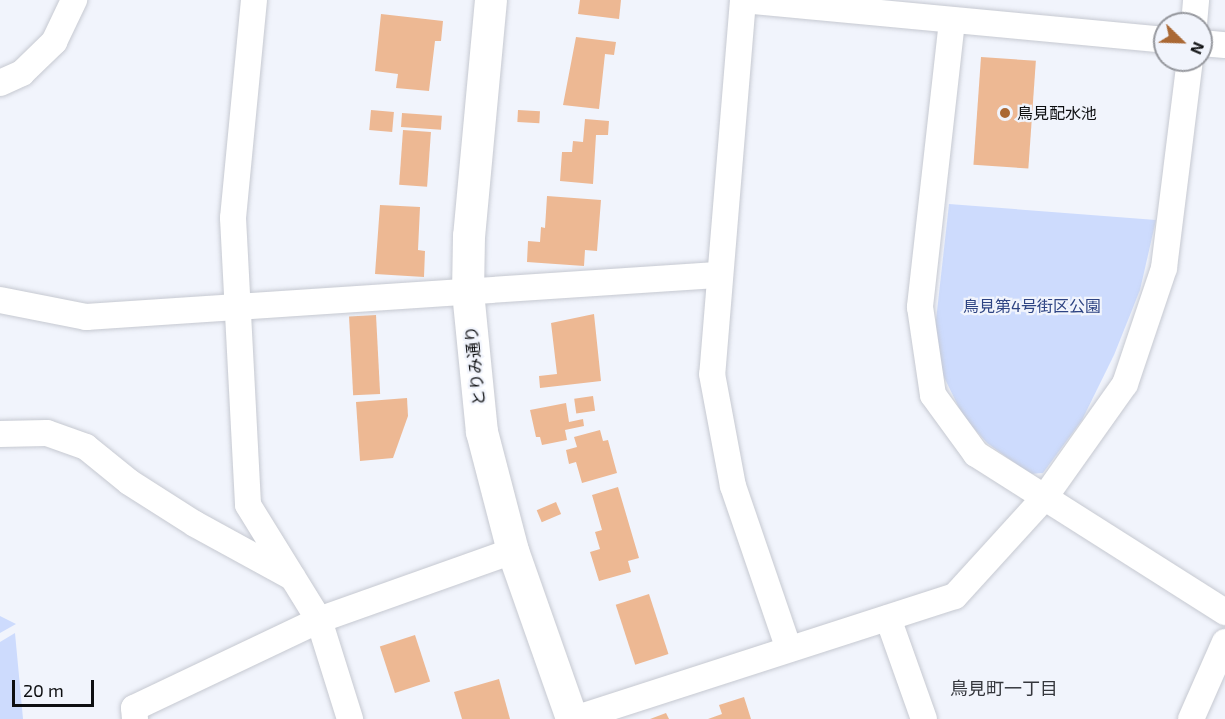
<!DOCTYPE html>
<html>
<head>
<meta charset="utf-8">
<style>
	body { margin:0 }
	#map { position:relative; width:1225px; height:719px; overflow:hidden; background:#f1f4fc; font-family:"Exo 2","Noto Sans JP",sans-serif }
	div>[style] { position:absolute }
	.green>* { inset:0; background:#cddbfd }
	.building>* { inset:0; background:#edb893; transform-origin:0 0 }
	.roads { filter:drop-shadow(0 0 2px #c6c9d1) drop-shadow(0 0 2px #c6c9d1) }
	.minor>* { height:26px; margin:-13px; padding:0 13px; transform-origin:13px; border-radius:13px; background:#fff }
	.tertiary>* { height:32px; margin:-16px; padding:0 16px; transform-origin:16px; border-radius:16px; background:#fff }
	.dots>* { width:16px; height:16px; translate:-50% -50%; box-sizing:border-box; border:3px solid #f1f4fc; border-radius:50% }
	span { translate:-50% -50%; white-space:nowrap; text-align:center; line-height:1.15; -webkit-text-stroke:4.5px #f1f4fc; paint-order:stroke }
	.poi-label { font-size:16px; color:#0e0f11 }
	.left { translate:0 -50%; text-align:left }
	.park-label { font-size:16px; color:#2e4483 }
	.street-label { font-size:16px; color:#0e0f11 }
	.neighbourhood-label { font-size:18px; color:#34363c }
	.north { position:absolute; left:1153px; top:12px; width:60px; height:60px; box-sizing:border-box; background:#f1f4fc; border:2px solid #96989e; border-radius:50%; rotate:113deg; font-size:16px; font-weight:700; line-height:24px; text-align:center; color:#0e0f11 }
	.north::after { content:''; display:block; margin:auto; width:21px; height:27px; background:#aa6834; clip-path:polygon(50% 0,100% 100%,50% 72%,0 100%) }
	.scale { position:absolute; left:12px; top:680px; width:82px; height:27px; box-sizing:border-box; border:3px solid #0e0f11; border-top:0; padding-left:8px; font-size:18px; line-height:21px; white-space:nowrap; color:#0e0f11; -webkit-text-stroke:4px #f1f4fc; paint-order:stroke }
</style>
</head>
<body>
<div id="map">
	<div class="green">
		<div style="clip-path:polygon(949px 204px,1156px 220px,1140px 290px,1114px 355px,1082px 420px,1043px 473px,1030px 474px,987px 443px,963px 416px,943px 375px,935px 329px)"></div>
		<div style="clip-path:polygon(0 616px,16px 624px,0 633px)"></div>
		<div style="clip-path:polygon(15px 633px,23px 719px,0 719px,0 642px)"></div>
	</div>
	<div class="building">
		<div style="clip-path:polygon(580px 0,621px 0,619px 19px,578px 14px)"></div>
		<div style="clip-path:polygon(381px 14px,443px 21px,441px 41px,435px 41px,429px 91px,396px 88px,398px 74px,375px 71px)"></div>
		<div style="clip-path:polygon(576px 37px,616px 42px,614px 55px,605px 54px,599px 109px,563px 105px)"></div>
		<div style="left:981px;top:57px;width:55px;height:108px;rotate:4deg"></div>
		<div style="left:371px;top:110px;width:23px;height:20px;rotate:5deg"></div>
		<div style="left:518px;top:110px;width:22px;height:12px;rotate:3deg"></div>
		<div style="left:402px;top:113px;width:40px;height:14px;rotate:4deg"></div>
		<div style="clip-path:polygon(585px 119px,609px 121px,608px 135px,596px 135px,593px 184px,560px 181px,562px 152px,572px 152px,573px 141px,583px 142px)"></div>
		<div style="left:403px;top:130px;width:28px;height:55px;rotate:4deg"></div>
		<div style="clip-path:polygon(547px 196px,601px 200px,597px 251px,585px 250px,584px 266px,527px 262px,528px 241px,540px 242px,541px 227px,545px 228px)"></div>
		<div style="clip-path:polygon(380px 205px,420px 207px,418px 250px,425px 251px,424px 277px,375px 274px)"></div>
		<div style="clip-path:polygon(594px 314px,601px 381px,540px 388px,539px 376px,557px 374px,551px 323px)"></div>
		<div style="left:376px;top:315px;width:79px;height:27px;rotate:87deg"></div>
		<div style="left:593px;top:396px;width:15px;height:19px;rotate:82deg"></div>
		<div style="clip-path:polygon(407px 398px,408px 416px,393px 458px,360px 461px,356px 402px)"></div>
		<div style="clip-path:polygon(566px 403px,569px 422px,583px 419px,584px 426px,565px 430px,567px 440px,542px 445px,540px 437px,536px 437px,530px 410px)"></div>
		<div style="clip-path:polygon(600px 430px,603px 441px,608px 440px,617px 473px,582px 483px,576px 462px,569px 464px,566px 450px,577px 447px,574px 437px)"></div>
		<div style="clip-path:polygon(618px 487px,639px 558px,628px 561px,631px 572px,599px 581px,590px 552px,600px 549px,595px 532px,602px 530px,592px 495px)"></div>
		<div style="left:556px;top:502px;width:13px;height:21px;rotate:67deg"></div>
		<div style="left:649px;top:594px;width:63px;height:35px;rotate:72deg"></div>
		<div style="left:415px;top:635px;width:49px;height:37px;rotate:72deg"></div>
		<div style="clip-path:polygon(499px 679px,510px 719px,462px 719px,454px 692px)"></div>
		<div style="clip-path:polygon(744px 697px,751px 719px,708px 719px,722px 714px,719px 705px)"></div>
		<div style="clip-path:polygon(666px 713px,669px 719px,650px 719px)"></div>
	</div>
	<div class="roads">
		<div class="minor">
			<div style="left:254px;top:0;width:219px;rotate:95.5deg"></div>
			<div style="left:233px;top:218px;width:287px;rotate:87deg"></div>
			<div style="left:248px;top:505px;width:135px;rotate:58.3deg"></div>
			<div style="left:319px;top:620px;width:104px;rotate:72.6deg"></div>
			<div style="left:743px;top:0;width:375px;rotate:94.7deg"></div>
			<div style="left:712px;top:374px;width:114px;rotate:79.4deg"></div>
			<div style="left:733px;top:486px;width:170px;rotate:71.1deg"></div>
			<div style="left:743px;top:0;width:424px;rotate:5.4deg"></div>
			<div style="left:952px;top:21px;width:288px;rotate:96.4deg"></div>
			<div style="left:920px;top:307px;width:89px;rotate:81.6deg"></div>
			<div style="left:933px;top:395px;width:73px;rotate:53.9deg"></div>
			<div style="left:976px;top:454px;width:295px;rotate:32.4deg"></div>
			<div style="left:1194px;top:24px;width:24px;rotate:-85deg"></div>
			<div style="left:1201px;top:43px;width:24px;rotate:5deg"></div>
			<div style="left:0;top:83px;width:24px;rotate:-24deg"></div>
			<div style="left:22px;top:73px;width:45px;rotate:-44.1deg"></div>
			<div style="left:54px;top:42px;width:47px;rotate:-64.5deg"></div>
			<div style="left:0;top:300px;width:88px;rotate:11.2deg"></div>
			<div style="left:86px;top:317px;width:632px;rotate:-3.81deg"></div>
			<div style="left:0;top:434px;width:47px;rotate:-1.2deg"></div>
			<div style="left:47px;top:433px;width:41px;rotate:19.7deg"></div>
			<div style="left:86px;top:447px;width:55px;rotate:39.1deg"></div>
			<div style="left:129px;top:482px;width:78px;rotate:32.5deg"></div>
			<div style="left:195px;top:524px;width:111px;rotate:28.7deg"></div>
			<div style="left:888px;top:618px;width:107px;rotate:70.4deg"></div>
			<div style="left:135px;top:719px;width:11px;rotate:-95deg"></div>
			<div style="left:134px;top:708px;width:205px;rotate:-25.4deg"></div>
			<div style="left:319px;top:620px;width:206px;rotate:-19.6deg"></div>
			<div style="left:574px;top:719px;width:400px;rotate:-17.9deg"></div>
			<div style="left:955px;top:596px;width:134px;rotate:-47.7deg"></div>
			<div style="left:1045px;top:497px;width:138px;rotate:-54.7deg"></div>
			<div style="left:1125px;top:384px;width:122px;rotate:-71.4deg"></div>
			<div style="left:1164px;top:268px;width:210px;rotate:-82.9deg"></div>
			<div style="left:1191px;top:719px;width:84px;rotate:-66.2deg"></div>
		</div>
		<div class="tertiary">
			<div style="left:491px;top:0;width:237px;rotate:95.3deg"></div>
			<div style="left:469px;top:236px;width:56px;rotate:91deg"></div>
			<div style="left:468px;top:292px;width:141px;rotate:84.3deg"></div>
			<div style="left:482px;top:432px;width:123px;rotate:75.4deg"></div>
			<div style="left:513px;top:551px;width:178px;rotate:70.6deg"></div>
		</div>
	</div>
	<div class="dots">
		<div style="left:1005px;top:113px;background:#aa6834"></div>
	</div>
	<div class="poi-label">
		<span class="left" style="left:1017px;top:113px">鳥見配水池</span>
	</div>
	<div class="park-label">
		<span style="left:1032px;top:306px">鳥見第4号街区公園</span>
	</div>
	<div class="street-label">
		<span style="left:475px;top:366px;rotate:-96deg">とりみ通り</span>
	</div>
	<div class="neighbourhood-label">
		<span style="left:1004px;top:688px">鳥見町一丁目</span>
	</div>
	<div class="north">N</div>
	<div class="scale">20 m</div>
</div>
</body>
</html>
